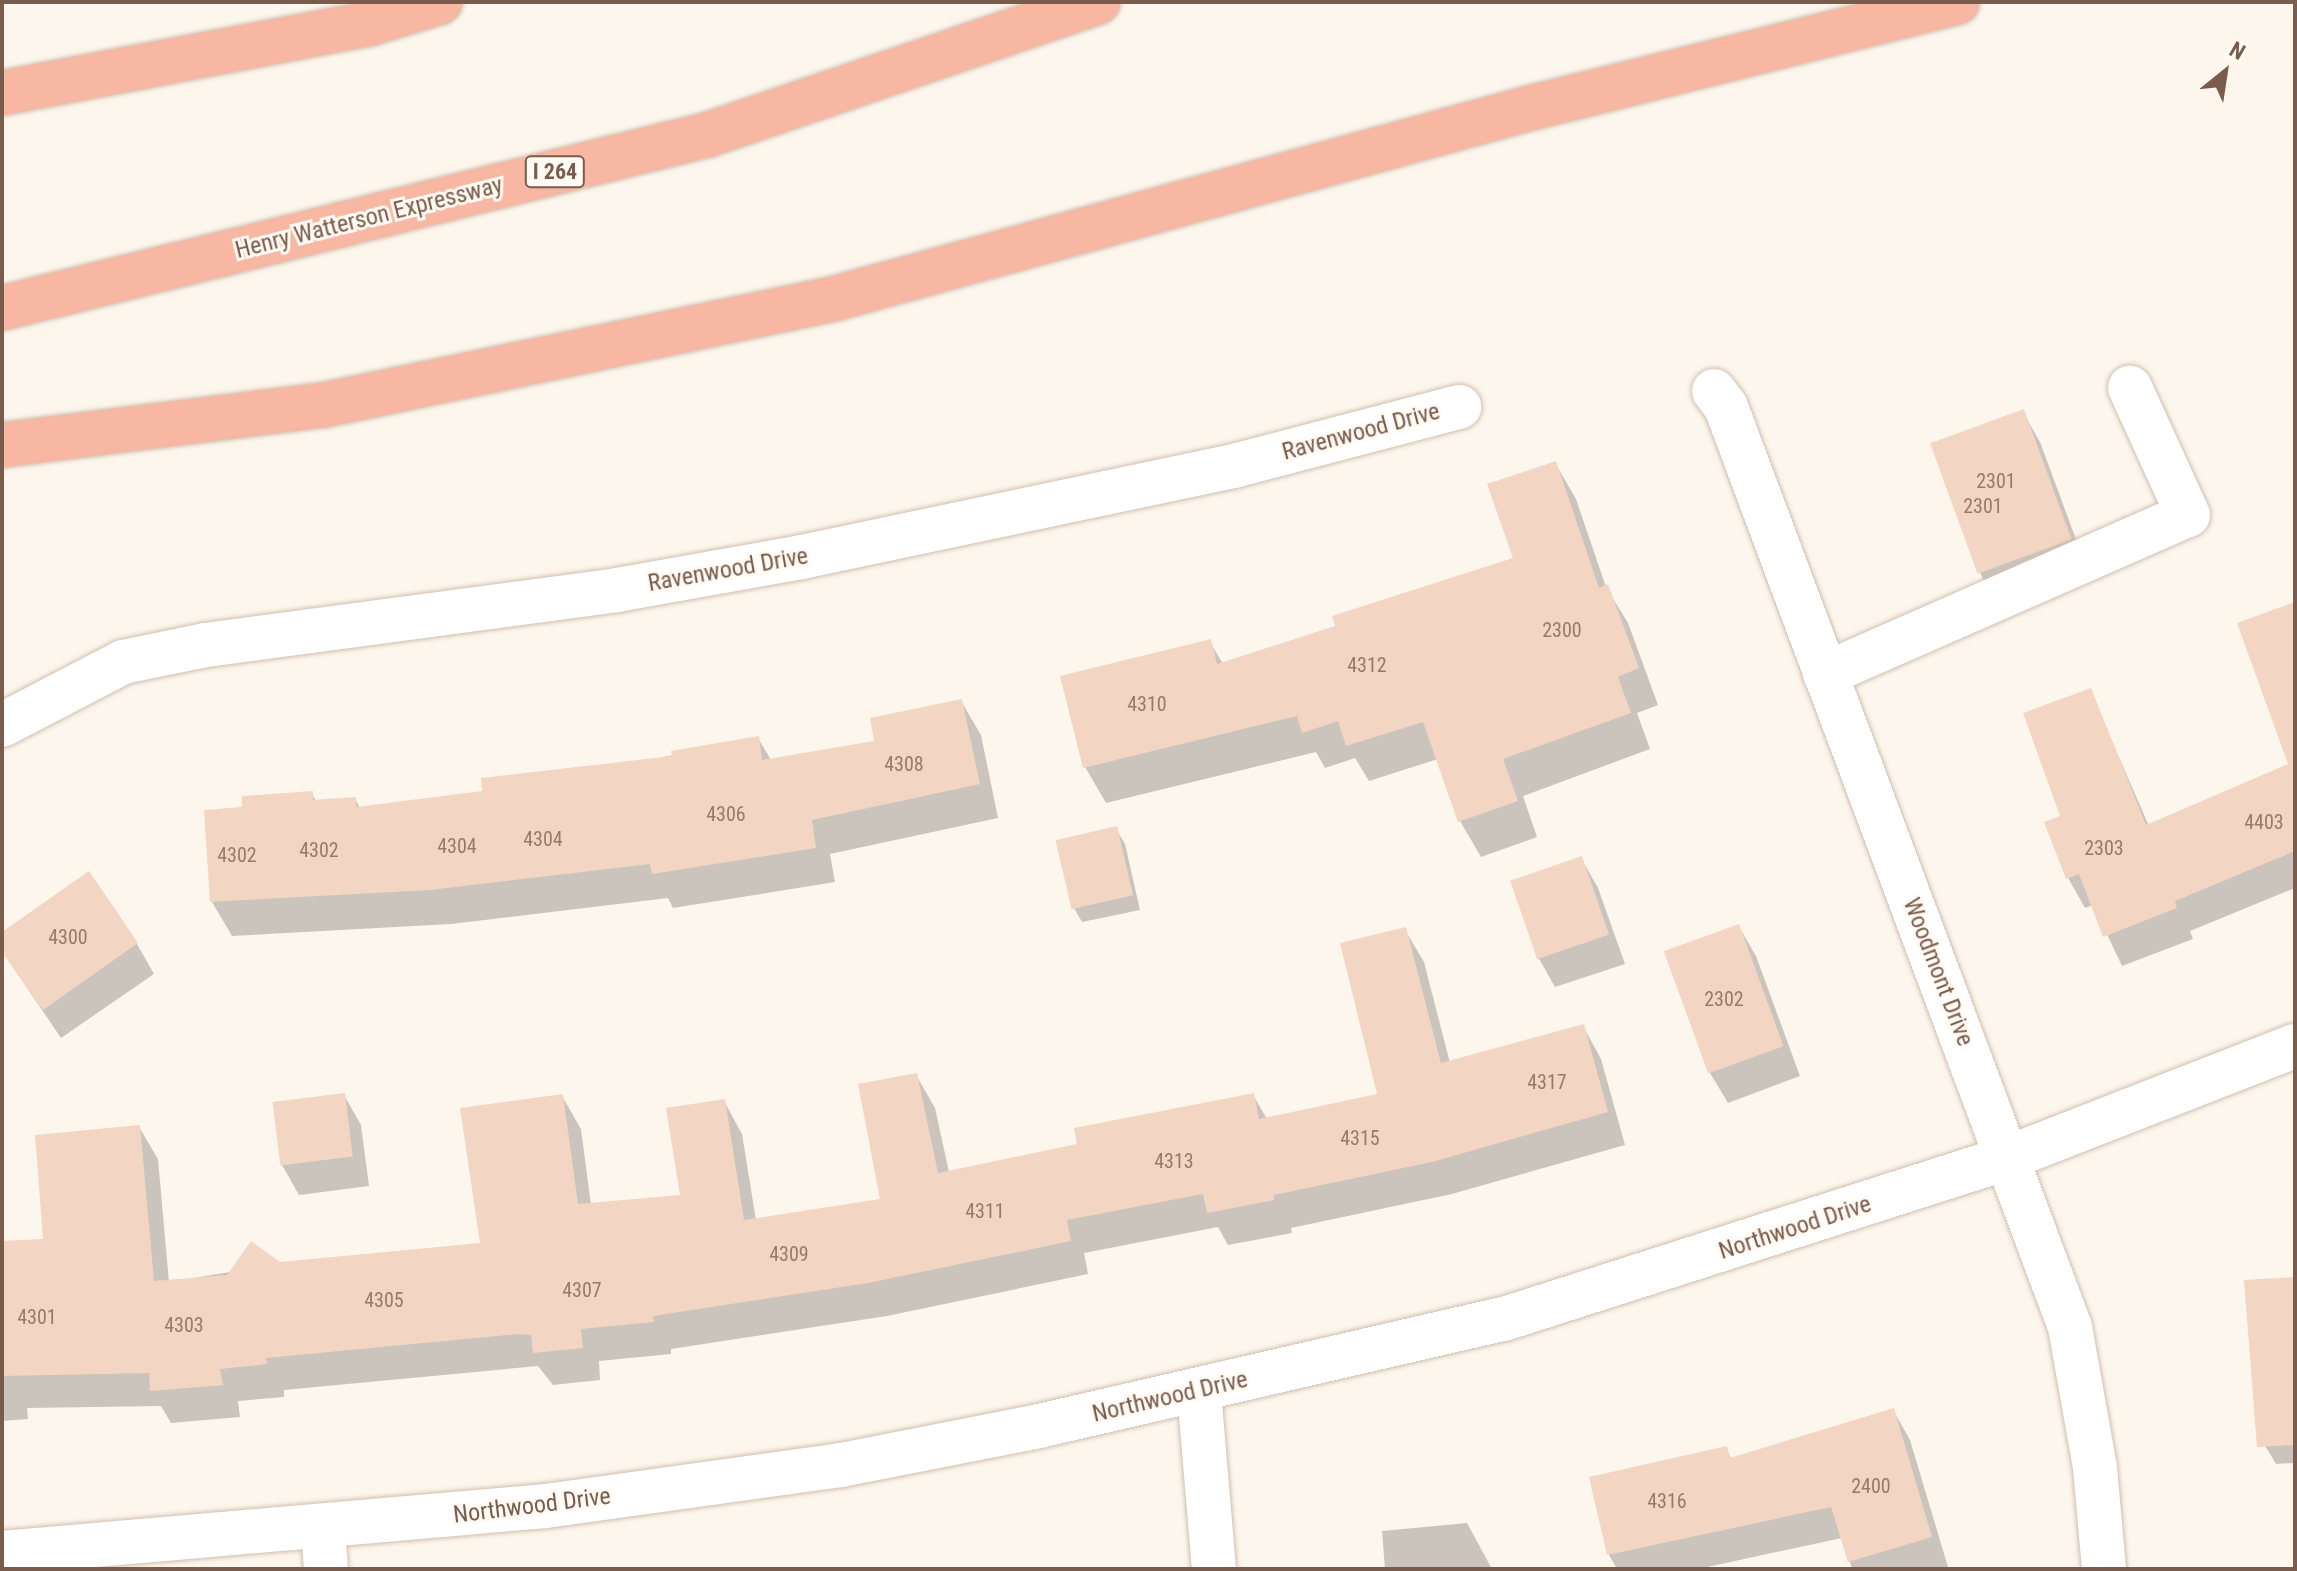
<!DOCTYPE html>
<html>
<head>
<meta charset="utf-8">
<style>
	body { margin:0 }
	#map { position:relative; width:2297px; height:1571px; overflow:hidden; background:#fdf6ec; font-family:"Roboto Condensed",sans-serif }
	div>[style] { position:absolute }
	.shadow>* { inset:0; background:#0003 }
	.building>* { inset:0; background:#f3d5c3; transform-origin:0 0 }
	.roads { filter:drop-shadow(0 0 2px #d1beb0) drop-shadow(0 0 2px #d1beb0) }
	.minor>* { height:44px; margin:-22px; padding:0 22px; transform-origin:22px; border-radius:22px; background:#fff }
	.highway>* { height:44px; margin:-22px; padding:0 22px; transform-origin:22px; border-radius:22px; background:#f7b7a3 }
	span { translate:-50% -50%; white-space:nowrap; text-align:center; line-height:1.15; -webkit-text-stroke:6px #fffaf3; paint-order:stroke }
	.number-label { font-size:20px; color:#987a6a }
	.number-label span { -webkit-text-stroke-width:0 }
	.shield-label span { padding:2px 6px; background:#fffaf3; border:2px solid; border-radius:6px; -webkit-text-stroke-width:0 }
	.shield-label { font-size:22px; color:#7a5c4d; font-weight:700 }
	.street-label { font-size:24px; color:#7a5c4d }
	.frame { position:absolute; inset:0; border:4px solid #7a5c4d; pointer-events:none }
	.north { position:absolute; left:2185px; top:32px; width:80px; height:80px; -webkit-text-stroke:6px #fffaf3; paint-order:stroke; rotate:30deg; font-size:22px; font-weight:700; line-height:32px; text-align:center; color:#7a5c4d }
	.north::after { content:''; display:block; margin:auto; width:28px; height:36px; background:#7a5c4d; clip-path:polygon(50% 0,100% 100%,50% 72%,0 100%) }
</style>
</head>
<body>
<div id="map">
	<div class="shadow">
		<div style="clip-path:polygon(2023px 412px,2040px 442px,2087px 569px,1999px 607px,1982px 577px,1933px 445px)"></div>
		<div style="clip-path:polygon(1555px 463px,1576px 499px,1606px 587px,1628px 623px,1658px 705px,1637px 713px,1650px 749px,1523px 796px,1537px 837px,1481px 857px,1460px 821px,1438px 759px,1369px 781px,1355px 758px,1325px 768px,1316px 752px,1106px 803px,1085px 767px,1210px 642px,1223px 664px,1338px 627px,1516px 559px)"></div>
		<div style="clip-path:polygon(2295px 604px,2295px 888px,2190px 931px,2193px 939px,2122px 966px,2093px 905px,2085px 908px,2068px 878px,2063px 817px,2090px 691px,2149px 826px,2291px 765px)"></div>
		<div style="clip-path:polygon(961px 701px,981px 735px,998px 818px,830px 854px,835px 882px,673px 908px,668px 898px,451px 924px,232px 936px,212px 902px,244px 809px,312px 793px,316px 802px,355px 799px,360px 808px,484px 793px,758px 738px,771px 760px,877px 743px)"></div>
		<div style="clip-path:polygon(1116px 829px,1125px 844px,1140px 910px,1082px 922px,1074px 908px)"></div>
		<div style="clip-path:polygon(1581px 858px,1598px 888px,1625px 964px,1555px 987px,1538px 957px)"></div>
		<div style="clip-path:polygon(1739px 927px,1756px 956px,1800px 1076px,1728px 1103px,1710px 1073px)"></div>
		<div style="clip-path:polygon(1405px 930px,1424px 962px,1450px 1063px,1583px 1026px,1601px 1059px,1625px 1145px,1452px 1194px,1291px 1228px,1292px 1233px,1228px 1245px,1218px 1227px,1084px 1253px,1088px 1274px,887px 1316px,671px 1349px,671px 1354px,599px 1361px,600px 1380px,553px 1385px,538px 1366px,284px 1390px,284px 1397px,238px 1401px,240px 1417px,171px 1423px,161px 1406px,27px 1408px,28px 1419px,2px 1421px,2px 1243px,45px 1241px,139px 1127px,158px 1159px,169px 1282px,279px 1264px,482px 1245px,562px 1096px,581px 1129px,591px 1205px,683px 1197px,724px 1101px,742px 1134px,756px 1220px,882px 1201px,916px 1075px,935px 1108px,949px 1172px,1080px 1145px,1253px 1095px,1267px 1119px,1379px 1096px)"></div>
		<div style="clip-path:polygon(2px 935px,137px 944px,154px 974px,61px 1038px,2px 951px)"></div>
		<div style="clip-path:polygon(344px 1095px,361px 1125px,369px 1186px,299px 1195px,282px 1165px)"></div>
		<div style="clip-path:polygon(2295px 1279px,2295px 1463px,2276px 1464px,2258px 1434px)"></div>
		<div style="clip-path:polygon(1893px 1410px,1910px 1440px,1948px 1567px,1852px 1569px,1842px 1538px,1698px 1569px,1617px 1569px,1609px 1555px,1726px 1448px,1732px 1460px)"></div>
		<div style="clip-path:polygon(1467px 1523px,1492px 1569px,1385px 1569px,1382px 1531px)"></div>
	</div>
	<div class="building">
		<div style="left:2024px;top:409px;width:139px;height:100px;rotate:70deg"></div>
		<div style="clip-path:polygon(1556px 461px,1599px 588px,1608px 584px,1639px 668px,1618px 677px,1631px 713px,1503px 759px,1518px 801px,1458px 822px,1423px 722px,1346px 746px,1338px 721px,1302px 733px,1297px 716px,1083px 768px,1060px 676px,1211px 639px,1217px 664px,1335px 626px,1332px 616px,1513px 558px,1487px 484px)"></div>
		<div style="clip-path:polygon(2295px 602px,2295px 851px,2175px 901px,2177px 908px,2103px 937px,2079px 874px,2066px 879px,2044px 822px,2060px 816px,2023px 713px,2091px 688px,2146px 825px,2288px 764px,2237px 623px)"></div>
		<div style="clip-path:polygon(962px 699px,980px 784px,812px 820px,816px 848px,652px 874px,650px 864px,430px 890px,210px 902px,204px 810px,242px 807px,242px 796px,313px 791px,313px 800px,356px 797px,356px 807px,482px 791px,481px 778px,672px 756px,671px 751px,759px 736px,762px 760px,874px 741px,870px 718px)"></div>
		<div style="left:1117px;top:826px;width:71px;height:63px;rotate:77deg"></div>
		<div style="left:1582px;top:856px;width:83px;height:76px;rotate:71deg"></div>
		<div style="clip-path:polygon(89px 871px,138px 943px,43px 1010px,2px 952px,2px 932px)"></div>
		<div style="left:1739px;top:924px;width:130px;height:80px;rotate:70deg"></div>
		<div style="clip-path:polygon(1406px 927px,1441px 1063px,1584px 1024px,1608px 1112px,1432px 1162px,1274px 1195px,1274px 1200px,1207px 1213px,1203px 1194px,1067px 1220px,1071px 1241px,868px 1283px,653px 1316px,654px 1322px,581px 1329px,583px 1348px,533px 1353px,531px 1335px,518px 1334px,266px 1358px,267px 1364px,220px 1369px,223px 1385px,150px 1391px,149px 1373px,2px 1376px,2px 1241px,43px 1239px,35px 1135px,140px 1125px,154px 1281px,227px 1275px,251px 1241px,280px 1262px,480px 1243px,460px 1108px,563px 1094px,578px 1204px,680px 1195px,666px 1108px,725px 1099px,744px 1220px,880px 1199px,858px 1084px,917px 1073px,938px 1173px,1077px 1144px,1074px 1128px,1254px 1093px,1259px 1119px,1377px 1094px,1340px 943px)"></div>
		<div style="left:345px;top:1093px;width:64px;height:73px;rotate:83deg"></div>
		<div style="clip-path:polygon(2295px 1277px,2295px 1445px,2257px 1447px,2244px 1280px)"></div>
		<div style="clip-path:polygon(1894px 1408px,1932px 1537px,1848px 1562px,1831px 1507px,1607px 1555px,1589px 1477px,1727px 1446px,1730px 1458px)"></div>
	</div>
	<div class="roads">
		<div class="minor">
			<div style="left:1714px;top:391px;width:20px;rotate:53deg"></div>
			<div style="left:1726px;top:407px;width:982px;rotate:69.5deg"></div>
			<div style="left:2070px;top:1327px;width:143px;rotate:79.9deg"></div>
			<div style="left:2095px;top:1468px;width:101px;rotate:84.9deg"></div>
			<div style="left:1825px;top:674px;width:396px;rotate:-23.7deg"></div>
			<div style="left:2188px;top:515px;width:140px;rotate:-114.5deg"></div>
			<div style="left:2px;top:725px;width:136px;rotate:-27.5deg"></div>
			<div style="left:123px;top:662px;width:85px;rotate:-11.6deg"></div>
			<div style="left:206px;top:645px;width:415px;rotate:-7.6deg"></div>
			<div style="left:617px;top:590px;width:188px;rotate:-10.1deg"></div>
			<div style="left:802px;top:557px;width:441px;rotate:-11.9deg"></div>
			<div style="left:1234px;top:466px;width:233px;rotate:-14.7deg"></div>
			<div style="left:1199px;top:1391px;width:179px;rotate:85.2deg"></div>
			<div style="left:323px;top:1528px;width:41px;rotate:85.8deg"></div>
			<div style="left:2px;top:1553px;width:546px;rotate:-4.94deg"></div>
			<div style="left:546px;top:1506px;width:298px;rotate:-7.9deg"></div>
			<div style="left:841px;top:1465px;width:202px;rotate:-11.1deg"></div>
			<div style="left:1039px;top:1426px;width:477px;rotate:-13deg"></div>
			<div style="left:1504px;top:1319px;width:531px;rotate:-17.75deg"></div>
			<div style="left:2010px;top:1157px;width:306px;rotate:-21.3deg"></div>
		</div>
		<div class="highway">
			<div style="left:2px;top:93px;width:376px;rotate:-10.7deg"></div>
			<div style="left:371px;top:23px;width:72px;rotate:-16.9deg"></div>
			<div style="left:2px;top:308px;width:726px;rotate:-13.79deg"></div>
			<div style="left:707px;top:135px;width:413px;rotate:-18.8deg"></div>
			<div style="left:2px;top:445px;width:324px;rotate:-7.1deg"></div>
			<div style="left:324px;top:405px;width:520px;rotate:-11.76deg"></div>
			<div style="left:833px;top:299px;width:723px;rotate:-15.32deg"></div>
			<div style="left:1530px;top:108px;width:440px;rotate:-13.9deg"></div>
		</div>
	</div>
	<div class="number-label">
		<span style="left:1996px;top:481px">2301</span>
		<span style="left:1983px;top:506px">2301</span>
		<span style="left:1562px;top:630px">2300</span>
		<span style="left:1367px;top:665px">4312</span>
		<span style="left:1147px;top:704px">4310</span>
		<span style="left:904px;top:764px">4308</span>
		<span style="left:726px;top:814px">4306</span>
		<span style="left:2264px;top:822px">4403</span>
		<span style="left:543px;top:839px">4304</span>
		<span style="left:457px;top:846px">4304</span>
		<span style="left:2104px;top:848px">2303</span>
		<span style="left:319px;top:850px">4302</span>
		<span style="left:237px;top:855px">4302</span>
		<span style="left:68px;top:937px">4300</span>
		<span style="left:1724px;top:999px">2302</span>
		<span style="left:1547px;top:1082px">4317</span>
		<span style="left:1360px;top:1138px">4315</span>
		<span style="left:1174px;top:1161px">4313</span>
		<span style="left:985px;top:1211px">4311</span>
		<span style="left:789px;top:1254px">4309</span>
		<span style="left:582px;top:1290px">4307</span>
		<span style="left:384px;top:1300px">4305</span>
		<span style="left:37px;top:1317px">4301</span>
		<span style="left:184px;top:1325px">4303</span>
		<span style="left:1871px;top:1486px">2400</span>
		<span style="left:1667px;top:1501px">4316</span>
	</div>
	<div class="shield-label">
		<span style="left:555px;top:172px">I 264</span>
	</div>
	<div class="street-label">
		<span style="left:369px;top:218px;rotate:-14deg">Henry Watterson Expressway</span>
		<span style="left:1361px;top:432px;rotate:-15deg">Ravenwood Drive</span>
		<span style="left:728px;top:570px;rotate:-10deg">Ravenwood Drive</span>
		<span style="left:1938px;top:972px;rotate:69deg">Woodmont Drive</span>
		<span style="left:1795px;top:1228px;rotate:-18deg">Northwood Drive</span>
		<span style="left:1170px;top:1397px;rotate:-13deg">Northwood Drive</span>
		<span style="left:532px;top:1506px;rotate:-7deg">Northwood Drive</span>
	</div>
	<div class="frame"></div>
	<div class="north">N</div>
</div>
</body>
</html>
